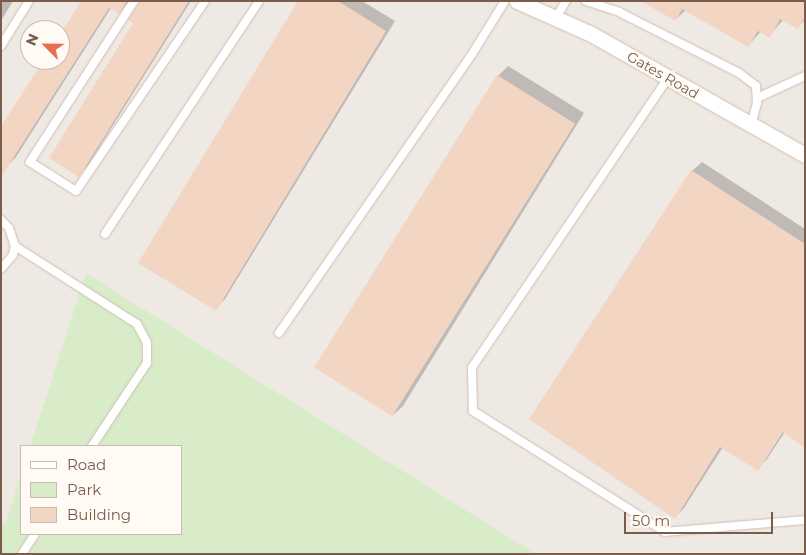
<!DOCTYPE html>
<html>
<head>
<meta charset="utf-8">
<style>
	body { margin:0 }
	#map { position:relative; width:806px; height:555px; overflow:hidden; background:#fdf6ec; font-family:Montserrat,sans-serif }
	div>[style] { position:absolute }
	.industrial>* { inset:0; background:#efe9e4 }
	.green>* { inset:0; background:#d8ecc9 }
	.shadow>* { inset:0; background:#0003 }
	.building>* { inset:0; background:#f3d5c3; transform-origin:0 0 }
	.roads { filter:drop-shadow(0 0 1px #d1beb0) drop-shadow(0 0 1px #d1beb0) }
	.service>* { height:8px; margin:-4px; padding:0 4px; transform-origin:4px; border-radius:4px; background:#fff }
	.minor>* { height:15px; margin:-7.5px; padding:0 7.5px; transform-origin:7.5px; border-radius:7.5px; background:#fff }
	span { translate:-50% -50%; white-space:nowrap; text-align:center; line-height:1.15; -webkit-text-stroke:5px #fffaf3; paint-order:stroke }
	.street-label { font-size:14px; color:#7a5c4d }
	.frame { position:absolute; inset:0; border:2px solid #7a5c4d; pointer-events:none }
	.legend { position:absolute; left:20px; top:445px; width:162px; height:90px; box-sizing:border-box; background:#fffaf3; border:1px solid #cabbb1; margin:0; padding:6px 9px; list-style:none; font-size:15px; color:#7a5c4d }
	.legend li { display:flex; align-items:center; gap:10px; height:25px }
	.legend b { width:25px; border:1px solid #cabbb1 }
	.north { position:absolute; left:20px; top:20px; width:50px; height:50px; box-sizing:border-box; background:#fffaf3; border:1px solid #cabbb1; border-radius:50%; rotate:293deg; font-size:14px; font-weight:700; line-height:20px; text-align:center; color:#7a5c4d }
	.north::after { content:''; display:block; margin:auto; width:18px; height:22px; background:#e76f51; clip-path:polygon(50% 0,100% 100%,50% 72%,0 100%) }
	.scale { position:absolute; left:624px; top:512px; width:149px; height:22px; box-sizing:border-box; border:2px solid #7a5c4d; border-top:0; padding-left:6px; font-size:15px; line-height:18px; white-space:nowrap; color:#7a5c4d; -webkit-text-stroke:4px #fffaf3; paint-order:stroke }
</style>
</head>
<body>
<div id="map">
	<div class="industrial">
		<div style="clip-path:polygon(evenodd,1px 1px,805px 1px,805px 554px,536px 554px,86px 273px,30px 446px,21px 446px,21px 474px,6px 523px,1px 524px,1px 1px,30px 30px,60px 30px,60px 60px,30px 60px,30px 30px)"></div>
	</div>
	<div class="green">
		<div style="clip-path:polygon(86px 273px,536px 554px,1px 554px,1px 524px,6px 522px,21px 474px,21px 534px,181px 534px,181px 446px,30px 446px)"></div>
	</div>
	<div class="shadow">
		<div style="clip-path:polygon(1px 1px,13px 1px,1px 21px)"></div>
		<div style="clip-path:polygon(83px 1px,129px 1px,119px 13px,111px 8px,16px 157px,7px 166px,45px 60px,60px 60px,60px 37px)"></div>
		<div style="clip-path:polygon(141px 1px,191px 1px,88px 165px,79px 175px)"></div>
		<div style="clip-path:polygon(300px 1px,362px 1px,395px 21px,225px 299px,215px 309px)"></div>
		<div style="clip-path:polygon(643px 1px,805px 1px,805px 20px,797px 28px,783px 20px,769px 36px,761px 31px,748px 46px,686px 10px,675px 20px)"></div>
		<div style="clip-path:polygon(508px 66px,584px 113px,403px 406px,393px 415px,317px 368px,498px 76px)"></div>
		<div style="clip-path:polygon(702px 162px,805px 229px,805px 447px,785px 432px,767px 459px,758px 469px,723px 447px,684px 508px,675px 517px,692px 171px)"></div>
	</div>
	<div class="building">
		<div style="clip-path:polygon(81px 1px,127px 1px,119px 14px,109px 8px,1px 177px,1px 126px,44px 60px,60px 60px,60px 35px)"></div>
		<div style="clip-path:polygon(140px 1px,189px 1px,79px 177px,49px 158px,133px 23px,128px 20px)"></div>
		<div style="clip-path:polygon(298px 1px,338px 1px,386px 31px,216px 311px,138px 263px)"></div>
		<div style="clip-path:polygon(640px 1px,805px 1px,805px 17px,798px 29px,780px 19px,770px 38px,758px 31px,748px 47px,682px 9px,676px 21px)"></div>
		<div style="left:497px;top:75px;width:92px;height:345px;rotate:32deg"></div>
		<div style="clip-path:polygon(691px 170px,805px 244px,805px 448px,783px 432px,758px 471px,720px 447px,675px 519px,529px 419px)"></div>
	</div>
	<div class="roads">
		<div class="service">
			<div style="left:134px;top:1px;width:192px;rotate:122.9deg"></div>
			<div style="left:30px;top:162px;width:54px;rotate:32.2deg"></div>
			<div style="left:76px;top:191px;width:230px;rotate:-55.8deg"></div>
			<div style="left:586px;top:1px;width:35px;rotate:18deg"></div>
			<div style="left:619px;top:12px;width:135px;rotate:26.9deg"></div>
			<div style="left:739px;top:73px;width:21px;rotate:37deg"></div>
			<div style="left:756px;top:86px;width:17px;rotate:87deg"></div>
			<div style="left:757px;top:103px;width:23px;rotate:105deg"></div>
			<div style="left:556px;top:18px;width:20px;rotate:-60deg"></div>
			<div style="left:1px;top:46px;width:53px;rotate:-58.1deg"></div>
			<div style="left:668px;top:78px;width:350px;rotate:124.1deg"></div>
			<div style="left:472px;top:368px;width:43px;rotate:88.7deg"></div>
			<div style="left:473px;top:411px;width:227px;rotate:32.2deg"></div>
			<div style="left:665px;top:532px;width:141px;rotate:-4.9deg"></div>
			<div style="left:757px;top:98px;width:53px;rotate:-24.6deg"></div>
			<div style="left:1px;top:220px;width:11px;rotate:45deg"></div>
			<div style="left:9px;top:228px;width:19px;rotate:72deg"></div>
			<div style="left:15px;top:246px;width:9px;rotate:103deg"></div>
			<div style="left:13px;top:255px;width:18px;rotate:131deg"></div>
			<div style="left:105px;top:234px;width:279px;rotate:-56.5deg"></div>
			<div style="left:15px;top:246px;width:145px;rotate:32.6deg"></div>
			<div style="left:137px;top:324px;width:21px;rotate:62deg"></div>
			<div style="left:147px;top:343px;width:20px;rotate:90deg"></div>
			<div style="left:147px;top:363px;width:100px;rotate:123.5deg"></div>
			<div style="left:279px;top:333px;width:339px;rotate:-55.3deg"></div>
			<div style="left:472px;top:54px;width:62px;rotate:-58.1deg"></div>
			<div style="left:22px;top:554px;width:24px;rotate:-57deg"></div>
		</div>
		<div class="minor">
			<div style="left:517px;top:1px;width:81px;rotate:24deg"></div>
			<div style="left:591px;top:34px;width:246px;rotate:29.5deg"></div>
		</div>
	</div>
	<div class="street-label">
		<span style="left:663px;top:75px;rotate:30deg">Gates Road</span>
	</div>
	<div class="frame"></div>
	<ul class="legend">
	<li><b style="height:6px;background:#fff"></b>Road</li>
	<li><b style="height:14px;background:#d8ecc9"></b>Park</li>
	<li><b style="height:14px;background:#f3d5c3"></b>Building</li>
	</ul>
	<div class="north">N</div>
	<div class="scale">50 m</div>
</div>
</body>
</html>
